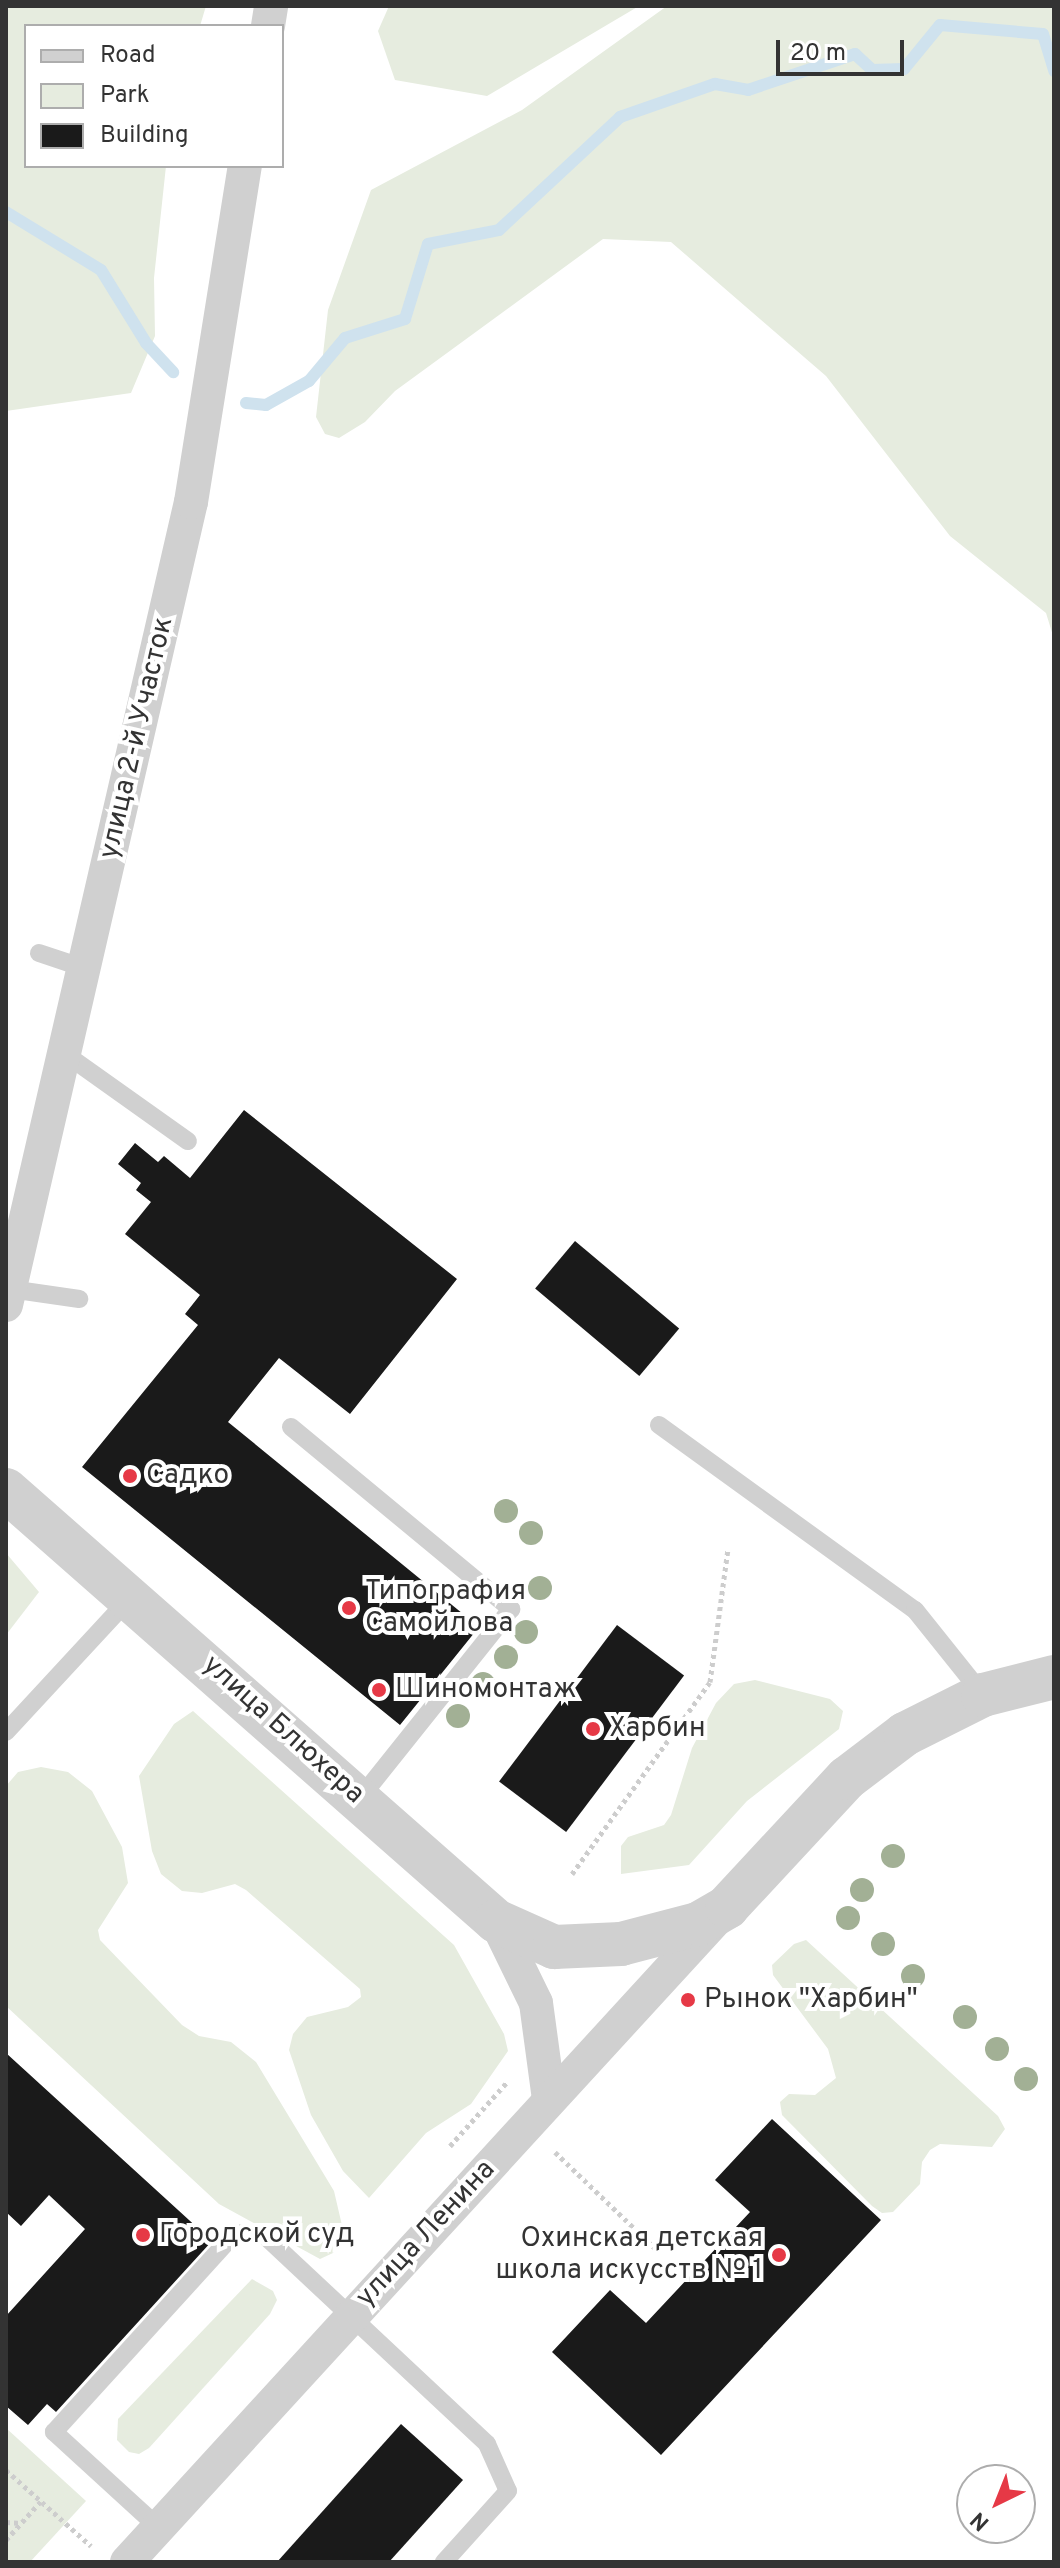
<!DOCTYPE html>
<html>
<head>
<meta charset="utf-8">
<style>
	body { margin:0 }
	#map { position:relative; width:1060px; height:2568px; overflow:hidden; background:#fff; font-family:Overpass,sans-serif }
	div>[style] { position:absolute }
	.green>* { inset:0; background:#e6ecdf }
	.stream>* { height:12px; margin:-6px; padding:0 6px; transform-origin:6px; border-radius:6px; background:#cfe2ee }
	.building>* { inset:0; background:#1a1a1a; transform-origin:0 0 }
	.path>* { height:5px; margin-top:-2.5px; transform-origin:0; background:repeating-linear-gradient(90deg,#cdcdcd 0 4px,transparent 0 8px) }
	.service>* { height:18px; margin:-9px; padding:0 9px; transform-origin:9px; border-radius:9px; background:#d0d0d0 }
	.minor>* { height:34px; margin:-17px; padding:0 17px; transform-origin:17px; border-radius:17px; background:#d0d0d0 }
	.tertiary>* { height:44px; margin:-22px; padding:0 22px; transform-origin:22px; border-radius:22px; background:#d0d0d0 }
	.trees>* { width:24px; height:24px; margin:-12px; border-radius:50%; background:#a2b095 }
	.dots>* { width:22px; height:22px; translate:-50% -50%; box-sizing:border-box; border:4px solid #fff; border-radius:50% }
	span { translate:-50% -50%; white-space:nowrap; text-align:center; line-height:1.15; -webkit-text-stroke:8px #fff; paint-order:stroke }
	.street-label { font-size:28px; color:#333 }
	.poi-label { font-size:28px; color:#333 }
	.left { translate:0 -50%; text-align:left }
	.right { translate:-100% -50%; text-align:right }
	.frame { position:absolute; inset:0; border:8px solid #333; pointer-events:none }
	.legend { position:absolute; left:24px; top:24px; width:260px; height:144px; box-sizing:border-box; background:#fff; border:2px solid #adadad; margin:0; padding:10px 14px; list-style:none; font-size:24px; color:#333 }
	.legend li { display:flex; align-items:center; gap:16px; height:40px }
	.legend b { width:40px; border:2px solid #adadad }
	.north { position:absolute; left:956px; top:2464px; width:80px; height:80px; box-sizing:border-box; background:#fff; border:2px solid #adadad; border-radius:50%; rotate:223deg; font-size:22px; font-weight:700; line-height:32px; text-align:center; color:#333 }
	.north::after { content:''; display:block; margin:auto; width:28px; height:36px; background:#e63946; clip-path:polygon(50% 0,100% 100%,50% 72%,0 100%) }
	.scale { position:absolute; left:776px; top:40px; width:128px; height:36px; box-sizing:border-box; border:4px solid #333; border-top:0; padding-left:10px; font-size:24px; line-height:28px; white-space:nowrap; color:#333; -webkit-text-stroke:6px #fff; paint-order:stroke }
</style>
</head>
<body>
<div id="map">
	<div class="green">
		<div style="clip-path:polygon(6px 6px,206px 6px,200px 26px,26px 26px,26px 166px,166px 166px,154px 278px,155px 336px,131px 393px,6px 411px)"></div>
		<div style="clip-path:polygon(389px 6px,639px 6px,487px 96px,395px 80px,378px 31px)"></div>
		<div style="clip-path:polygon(667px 6px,1054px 6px,1054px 639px,1046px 613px,950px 536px,826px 376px,671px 242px,603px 239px,395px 391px,365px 422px,339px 438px,325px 434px,316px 417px,328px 310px,371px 190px,522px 110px)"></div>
		<div style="clip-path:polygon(6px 1553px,39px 1592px,6px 1635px)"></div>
		<div style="clip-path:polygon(755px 1680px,830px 1699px,843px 1711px,839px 1729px,747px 1801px,689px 1865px,621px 1874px,621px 1846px,628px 1837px,664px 1825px,671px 1815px,692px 1748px,716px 1703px,734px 1684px)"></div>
		<div style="clip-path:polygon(193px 1711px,454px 1945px,504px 2034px,508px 2051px,471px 2104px,426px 2133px,369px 2198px,343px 2171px,311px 2115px,289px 2050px,293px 2034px,307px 2017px,348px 2007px,361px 1997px,360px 1989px,246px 1890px,235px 1884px,202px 1893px,182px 1891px,161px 1874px,152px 1851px,139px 1776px,174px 1724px)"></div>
		<div style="clip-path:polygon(41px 1767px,68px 1772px,92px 1791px,122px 1847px,128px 1883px,98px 1930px,100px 1940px,182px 2025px,199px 2036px,231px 2042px,256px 2062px,334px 2191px,344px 2234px,333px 2253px,320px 2259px,219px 2204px,6px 2006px,6px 1786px,18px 1772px)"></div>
		<div style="clip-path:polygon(806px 1940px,998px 2116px,1005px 2129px,992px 2147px,940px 2144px,930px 2150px,922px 2162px,920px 2184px,893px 2212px,882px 2213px,872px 2206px,782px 2115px,780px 2102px,789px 2094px,815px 2095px,836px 2078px,828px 2049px,773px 1975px,772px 1965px,794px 1944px)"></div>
		<div style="clip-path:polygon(252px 2279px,273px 2291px,277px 2300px,270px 2314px,149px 2448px,139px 2454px,129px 2452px,117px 2440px,118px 2419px)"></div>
		<div style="clip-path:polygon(6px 2428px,86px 2501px,30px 2562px,6px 2562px)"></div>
	</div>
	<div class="stream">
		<div style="left:6px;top:212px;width:111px;rotate:31.4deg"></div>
		<div style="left:101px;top:270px;width:86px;rotate:58.3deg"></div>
		<div style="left:146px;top:343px;width:40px;rotate:47deg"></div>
		<div style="left:246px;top:403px;width:20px;rotate:6deg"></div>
		<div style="left:266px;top:405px;width:49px;rotate:-29.2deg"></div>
		<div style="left:309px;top:381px;width:56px;rotate:-50.1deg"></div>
		<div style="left:345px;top:338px;width:63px;rotate:-17.6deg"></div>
		<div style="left:405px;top:319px;width:78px;rotate:-73deg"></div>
		<div style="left:428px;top:244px;width:72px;rotate:-11.2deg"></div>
		<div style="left:499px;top:230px;width:166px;rotate:-43deg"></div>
		<div style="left:620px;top:117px;width:101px;rotate:-19.2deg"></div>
		<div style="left:715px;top:84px;width:34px;rotate:10deg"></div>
		<div style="left:748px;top:90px;width:113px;rotate:-18.6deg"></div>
		<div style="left:855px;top:54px;width:23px;rotate:43deg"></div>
		<div style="left:872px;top:70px;width:32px;rotate:-2deg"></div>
		<div style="left:904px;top:69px;width:57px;rotate:-50.7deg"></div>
		<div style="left:940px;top:25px;width:103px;rotate:5deg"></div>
		<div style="left:1043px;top:34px;width:39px;rotate:73deg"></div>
	</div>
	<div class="building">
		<div style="clip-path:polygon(244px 1110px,457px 1279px,350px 1414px,279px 1358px,228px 1422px,479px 1627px,400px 1725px,82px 1467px,198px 1325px,185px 1314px,200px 1295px,125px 1234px,151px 1202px,136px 1190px,141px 1183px,118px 1164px,135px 1143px,158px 1162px,164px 1156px,190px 1178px)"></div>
		<div style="left:575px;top:1241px;width:136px;height:62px;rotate:40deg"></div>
		<div style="left:617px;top:1625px;width:84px;height:196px;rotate:37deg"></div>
		<div style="clip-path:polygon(6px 2053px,212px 2241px,56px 2412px,47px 2404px,28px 2425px,6px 2406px,6px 2316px,85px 2229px,49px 2195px,21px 2226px,6px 2212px)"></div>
		<div style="clip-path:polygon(772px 2119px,881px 2220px,661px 2455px,552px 2352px,610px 2290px,646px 2323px,750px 2212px,715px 2180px)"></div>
		<div style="clip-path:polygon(401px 2424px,463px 2480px,389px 2562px,277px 2562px)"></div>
	</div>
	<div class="path">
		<div style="left:572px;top:1874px;width:236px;rotate:-54.3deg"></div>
		<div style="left:710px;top:1682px;width:134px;rotate:-82.3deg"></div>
		<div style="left:450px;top:2146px;width:86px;rotate:-48.3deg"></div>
		<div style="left:555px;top:2152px;width:141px;rotate:43.9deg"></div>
		<div style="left:6px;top:2470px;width:114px;rotate:41.8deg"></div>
		<div style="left:6px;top:2522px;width:15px;rotate:4deg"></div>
		<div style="left:6px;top:2540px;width:52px;rotate:-48.1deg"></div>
	</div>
	<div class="service">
		<div style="left:39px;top:953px;width:47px;rotate:18.4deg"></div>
		<div style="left:64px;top:1053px;width:152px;rotate:35.4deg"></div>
		<div style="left:10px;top:1289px;width:70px;rotate:8.2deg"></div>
		<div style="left:659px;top:1425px;width:316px;rotate:35.9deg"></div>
		<div style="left:915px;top:1610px;width:109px;rotate:51.3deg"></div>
		<div style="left:291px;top:1427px;width:286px;rotate:39.6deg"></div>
		<div style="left:511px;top:1609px;width:242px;rotate:128.6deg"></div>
		<div style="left:6px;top:1732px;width:183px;rotate:-47.2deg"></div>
		<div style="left:158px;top:2527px;width:141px;rotate:-137.6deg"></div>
		<div style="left:54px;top:2432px;width:269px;rotate:-47.7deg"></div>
		<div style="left:235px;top:2233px;width:30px;rotate:6deg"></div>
		<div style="left:265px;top:2236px;width:304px;rotate:43.1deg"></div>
		<div style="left:487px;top:2444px;width:51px;rotate:65.9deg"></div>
		<div style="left:508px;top:2491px;width:96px;rotate:132deg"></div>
	</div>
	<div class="minor">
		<div style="left:268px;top:26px;width:20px;rotate:-81deg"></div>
		<div style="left:6px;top:1305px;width:824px;rotate:-77.03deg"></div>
		<div style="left:191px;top:502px;width:340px;rotate:-80.9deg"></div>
		<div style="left:496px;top:1921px;width:91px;rotate:64deg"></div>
		<div style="left:536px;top:2003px;width:97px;rotate:82.3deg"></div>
		<div style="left:127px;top:2562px;width:876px;rotate:-47.5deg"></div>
	</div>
	<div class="tertiary">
		<div style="left:6px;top:1490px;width:653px;rotate:41.33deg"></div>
		<div style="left:496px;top:1921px;width:64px;rotate:24.1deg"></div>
		<div style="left:554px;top:1947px;width:67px;rotate:-2.6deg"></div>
		<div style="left:621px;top:1944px;width:80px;rotate:-14.6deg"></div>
		<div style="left:698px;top:1924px;width:34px;rotate:-30deg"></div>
		<div style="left:727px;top:1907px;width:176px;rotate:-47.1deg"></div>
		<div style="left:847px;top:1778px;width:73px;rotate:-37.2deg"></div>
		<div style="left:905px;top:1734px;width:87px;rotate:-26.6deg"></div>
		<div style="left:983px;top:1695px;width:73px;rotate:-14.2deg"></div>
	</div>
	<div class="trees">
		<div style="left:506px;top:1511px"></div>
		<div style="left:531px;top:1533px"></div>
		<div style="left:540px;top:1588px"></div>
		<div style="left:526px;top:1632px"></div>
		<div style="left:506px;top:1657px"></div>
		<div style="left:483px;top:1684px"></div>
		<div style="left:458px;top:1716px"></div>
		<div style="left:893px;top:1856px"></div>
		<div style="left:862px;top:1890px"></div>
		<div style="left:848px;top:1918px"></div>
		<div style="left:883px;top:1944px"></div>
		<div style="left:913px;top:1976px"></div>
		<div style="left:965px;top:2017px"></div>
		<div style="left:997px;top:2049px"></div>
		<div style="left:1026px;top:2079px"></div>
	</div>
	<div class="dots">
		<div style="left:130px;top:1476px;background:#e63946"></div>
		<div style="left:349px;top:1608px;background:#e63946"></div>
		<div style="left:379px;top:1690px;background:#e63946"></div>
		<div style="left:593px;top:1729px;background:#e63946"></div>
		<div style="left:688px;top:2000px;background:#e63946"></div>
		<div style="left:143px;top:2235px;background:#e63946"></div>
		<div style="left:779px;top:2255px;background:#e63946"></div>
	</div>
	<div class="street-label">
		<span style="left:137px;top:738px;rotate:-77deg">улица 2-й Участок</span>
		<span style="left:283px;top:1730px;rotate:42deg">улица Блюхера</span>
		<span style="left:426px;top:2234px;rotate:-47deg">улица Ленина</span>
	</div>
	<div class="poi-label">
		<span class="left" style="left:146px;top:1476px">Садко</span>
		<span class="left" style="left:365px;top:1608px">Типография<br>Самойлова</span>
		<span class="left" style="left:395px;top:1690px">Шиномонтаж</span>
		<span class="left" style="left:609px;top:1729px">Харбин</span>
		<span class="left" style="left:704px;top:2000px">Рынок "Харбин"</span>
		<span class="left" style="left:159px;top:2235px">Городской суд</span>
		<span class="right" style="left:763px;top:2255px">Охинская детская<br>школа искусств № 1</span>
	</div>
	<div class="frame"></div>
	<ul class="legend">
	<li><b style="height:10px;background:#d0d0d0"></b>Road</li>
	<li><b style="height:22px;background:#e6ecdf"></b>Park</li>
	<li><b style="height:22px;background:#1a1a1a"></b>Building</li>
	</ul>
	<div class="north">N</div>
	<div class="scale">20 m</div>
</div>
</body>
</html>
